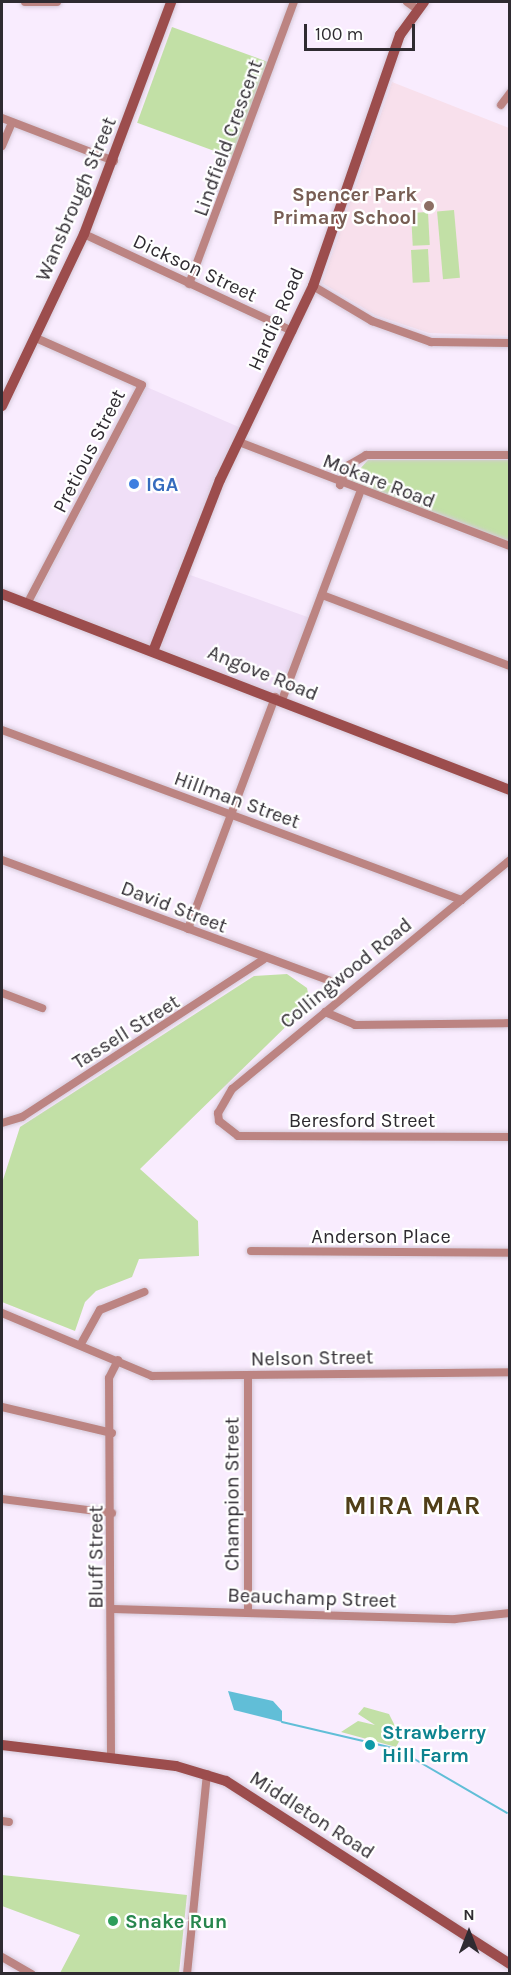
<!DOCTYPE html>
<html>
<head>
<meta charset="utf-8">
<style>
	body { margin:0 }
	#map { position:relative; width:511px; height:1975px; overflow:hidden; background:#f9ecfe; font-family:Karla,sans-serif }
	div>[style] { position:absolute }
	.built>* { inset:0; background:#f0dff7 }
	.education>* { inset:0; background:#f8e0ec }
	.green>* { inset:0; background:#c2e0a6; transform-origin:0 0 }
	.water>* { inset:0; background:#61bed7 }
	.stream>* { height:2px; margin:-1px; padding:0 1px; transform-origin:1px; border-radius:1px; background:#61bed7 }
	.roads { filter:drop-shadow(0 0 2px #d5c9d9) drop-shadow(0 0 2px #d5c9d9) }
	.street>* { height:8px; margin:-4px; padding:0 4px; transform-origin:4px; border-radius:4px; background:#bc8482 }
	.secondary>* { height:10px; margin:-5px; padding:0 5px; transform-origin:5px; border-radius:5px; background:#9c4d4d }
	.dots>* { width:16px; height:16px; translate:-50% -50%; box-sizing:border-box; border:3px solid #fff; border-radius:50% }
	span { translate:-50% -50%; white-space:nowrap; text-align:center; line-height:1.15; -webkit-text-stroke:4.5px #fff; paint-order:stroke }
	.street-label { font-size:20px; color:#2f2b31 }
	.education-label { font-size:20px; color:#785e54; font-weight:700 }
	.right { translate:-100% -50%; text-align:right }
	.shop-label { font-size:20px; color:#366cbe; font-weight:700 }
	.left { translate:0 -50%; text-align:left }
	.culture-label { font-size:20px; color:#0d838f; font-weight:700 }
	.leisure-label { font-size:20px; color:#27864d; font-weight:700 }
	.district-label { font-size:26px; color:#503e18; font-weight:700; letter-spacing:1.5px }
	.frame { position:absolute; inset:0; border:3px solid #2f2b31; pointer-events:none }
	.north { position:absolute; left:439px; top:1903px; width:60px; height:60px; -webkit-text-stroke:4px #fff; paint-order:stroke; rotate:0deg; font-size:16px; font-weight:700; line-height:24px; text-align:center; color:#2f2b31 }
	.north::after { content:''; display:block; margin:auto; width:21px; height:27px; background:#2f2b31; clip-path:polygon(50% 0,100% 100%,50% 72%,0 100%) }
	.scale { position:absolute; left:304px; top:24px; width:111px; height:27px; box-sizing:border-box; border:3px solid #2f2b31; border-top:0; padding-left:8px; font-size:18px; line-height:21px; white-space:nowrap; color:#2f2b31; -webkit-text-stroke:4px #fff; paint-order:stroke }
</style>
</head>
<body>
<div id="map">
	<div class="built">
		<div style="clip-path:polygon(142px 385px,248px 431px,179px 571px,313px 619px,282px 700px,31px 608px)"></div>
	</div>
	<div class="education">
		<div style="clip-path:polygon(392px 82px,509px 128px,509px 336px,429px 333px,375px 315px,322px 283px)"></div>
	</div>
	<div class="green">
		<div style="left:172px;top:27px;width:102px;height:102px;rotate:20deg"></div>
		<div style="left:454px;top:210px;width:68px;height:17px;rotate:85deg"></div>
		<div style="left:428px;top:212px;width:33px;height:17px;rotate:87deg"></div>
		<div style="left:428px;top:249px;width:33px;height:17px;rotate:87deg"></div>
		<div style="clip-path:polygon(368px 460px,509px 460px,509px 542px,349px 481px)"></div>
		<div style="clip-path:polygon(287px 974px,307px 988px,310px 1003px,140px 1169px,198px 1221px,199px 1256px,139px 1259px,132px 1277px,96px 1291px,85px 1302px,75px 1331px,2px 1302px,2px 1183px,20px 1127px,254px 976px)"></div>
		<div style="clip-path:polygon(364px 1707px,389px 1714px,401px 1738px,396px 1747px,341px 1732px,358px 1721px,375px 1725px,358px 1714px)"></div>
		<div style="clip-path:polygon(2px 1875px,187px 1895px,179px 1973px,60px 1973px,80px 1935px,2px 1906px)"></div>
	</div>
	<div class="water">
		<div style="clip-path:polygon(228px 1691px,273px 1701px,282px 1711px,282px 1722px,234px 1710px)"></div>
	</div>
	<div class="stream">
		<div style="left:282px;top:1722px;width:114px;rotate:13.2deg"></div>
		<div style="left:404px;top:1753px;width:119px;rotate:30.2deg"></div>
	</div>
	<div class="roads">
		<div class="street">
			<div style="left:25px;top:2px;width:32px"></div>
			<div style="left:407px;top:2px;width:12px;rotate:35deg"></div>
			<div style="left:501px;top:105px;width:15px;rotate:-53deg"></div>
			<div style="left:2px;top:118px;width:120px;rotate:21deg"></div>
			<div style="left:2px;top:146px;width:25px;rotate:-67deg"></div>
			<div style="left:84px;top:234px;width:230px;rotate:25deg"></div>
			<div style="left:189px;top:284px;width:301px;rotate:-69.6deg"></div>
			<div style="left:313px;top:286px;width:69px;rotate:30.7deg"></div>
			<div style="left:372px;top:321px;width:63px;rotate:19.6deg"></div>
			<div style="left:431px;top:342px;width:79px;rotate:0.7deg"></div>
			<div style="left:239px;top:442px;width:290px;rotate:21deg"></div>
			<div style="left:340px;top:485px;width:22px;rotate:-66deg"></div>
			<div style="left:349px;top:465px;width:20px;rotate:-30deg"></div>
			<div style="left:366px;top:455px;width:144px"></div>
			<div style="left:322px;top:595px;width:201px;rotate:20.7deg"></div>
			<div style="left:28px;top:602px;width:245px;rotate:-62.3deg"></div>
			<div style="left:142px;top:385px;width:116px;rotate:-156.1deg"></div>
			<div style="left:282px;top:700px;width:221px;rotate:-69.4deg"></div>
			<div style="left:2px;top:730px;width:490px;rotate:20.3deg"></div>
			<div style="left:2px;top:860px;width:356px;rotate:20.2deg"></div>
			<div style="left:510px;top:860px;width:360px;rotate:140.5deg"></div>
			<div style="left:232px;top:1089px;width:28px;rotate:120deg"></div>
			<div style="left:218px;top:1113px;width:8px;rotate:83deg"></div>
			<div style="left:219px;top:1121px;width:24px;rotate:38deg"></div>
			<div style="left:238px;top:1136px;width:272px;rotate:0.2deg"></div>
			<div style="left:188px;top:929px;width:248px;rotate:-69.4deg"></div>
			<div style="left:2px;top:993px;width:43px;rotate:20.6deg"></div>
			<div style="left:325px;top:1012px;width:33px;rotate:23deg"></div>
			<div style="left:355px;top:1025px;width:155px;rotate:-0.7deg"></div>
			<div style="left:2px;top:1123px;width:21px;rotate:-17deg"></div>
			<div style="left:22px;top:1117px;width:288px;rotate:-33.1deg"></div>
			<div style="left:251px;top:1251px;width:259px;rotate:0.4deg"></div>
			<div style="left:2px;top:1313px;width:163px;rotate:22.8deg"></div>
			<div style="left:152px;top:1376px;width:358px;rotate:-0.6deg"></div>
			<div style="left:82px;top:1342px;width:37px;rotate:-61deg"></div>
			<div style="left:100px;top:1310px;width:48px;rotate:-22.2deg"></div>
			<div style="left:248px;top:1375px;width:238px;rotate:90deg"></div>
			<div style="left:2px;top:1407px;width:113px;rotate:13.3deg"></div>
			<div style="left:2px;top:1499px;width:111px;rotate:7.3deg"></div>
			<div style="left:113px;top:1609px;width:342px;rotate:1.7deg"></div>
			<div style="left:455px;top:1619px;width:55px;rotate:-6.2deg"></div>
			<div style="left:111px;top:1756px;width:378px;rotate:-90.3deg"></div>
			<div style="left:109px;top:1378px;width:20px;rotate:-63deg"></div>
			<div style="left:2px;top:1821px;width:7px;rotate:8deg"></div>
			<div style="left:2px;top:1957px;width:34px;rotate:30deg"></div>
			<div style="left:187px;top:1974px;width:201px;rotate:-84.3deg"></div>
		</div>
		<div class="secondary">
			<div style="left:2px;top:406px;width:191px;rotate:-64.5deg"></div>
			<div style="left:84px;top:234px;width:248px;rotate:-69.4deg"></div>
			<div style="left:2px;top:594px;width:544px;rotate:21.1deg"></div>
			<div style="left:154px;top:649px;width:181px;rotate:-68.7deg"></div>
			<div style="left:220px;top:480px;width:215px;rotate:-64.4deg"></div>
			<div style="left:313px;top:286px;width:266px;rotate:-70.9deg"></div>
			<div style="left:400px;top:35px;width:41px;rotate:-54deg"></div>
			<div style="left:2px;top:1745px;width:175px;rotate:6.9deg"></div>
			<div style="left:176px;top:1766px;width:52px;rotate:16.7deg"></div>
			<div style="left:226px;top:1781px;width:338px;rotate:32.8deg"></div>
		</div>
	</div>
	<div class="dots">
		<div style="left:429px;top:206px;background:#8d6e63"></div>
		<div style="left:134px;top:484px;background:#3f7fe0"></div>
		<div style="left:370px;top:1745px;background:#0f9aa8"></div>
		<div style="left:113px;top:1921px;background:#2e9e5b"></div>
	</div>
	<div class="street-label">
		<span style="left:228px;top:138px;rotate:-70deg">Lindfield Crescent</span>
		<span style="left:76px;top:199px;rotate:-67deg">Wansbrough Street</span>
		<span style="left:195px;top:268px;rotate:25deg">Dickson Street</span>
		<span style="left:276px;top:319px;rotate:-66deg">Hardie Road</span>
		<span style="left:89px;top:451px;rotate:-63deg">Pretious Street</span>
		<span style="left:379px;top:481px;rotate:21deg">Mokare Road</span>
		<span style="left:263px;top:673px;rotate:22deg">Angove Road</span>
		<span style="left:237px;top:800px;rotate:20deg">Hillman Street</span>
		<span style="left:174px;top:907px;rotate:21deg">David Street</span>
		<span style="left:346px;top:973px;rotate:-39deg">Collingwood Road</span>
		<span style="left:126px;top:1032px;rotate:-32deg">Tassell Street</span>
		<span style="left:362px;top:1120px">Beresford Street</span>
		<span style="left:381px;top:1236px">Anderson Place</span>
		<span style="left:312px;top:1358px;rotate:-1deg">Nelson Street</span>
		<span style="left:232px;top:1494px;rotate:-90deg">Champion Street</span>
		<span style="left:96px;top:1557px;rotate:-90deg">Bluff Street</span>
		<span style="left:312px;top:1598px;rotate:2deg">Beauchamp Street</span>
		<span style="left:312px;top:1815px;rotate:33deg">Middleton Road</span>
	</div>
	<div class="education-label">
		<span class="right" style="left:417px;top:206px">Spencer Park<br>Primary School</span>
	</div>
	<div class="shop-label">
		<span class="left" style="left:146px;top:484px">IGA</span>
	</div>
	<div class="culture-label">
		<span class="left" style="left:382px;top:1744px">Strawberry<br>Hill Farm</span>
	</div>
	<div class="leisure-label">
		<span class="left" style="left:125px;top:1921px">Snake Run</span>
	</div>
	<div class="district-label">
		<span style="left:413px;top:1506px">MIRA MAR</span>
	</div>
	<div class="frame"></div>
	<div class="north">N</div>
	<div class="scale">100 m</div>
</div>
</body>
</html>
